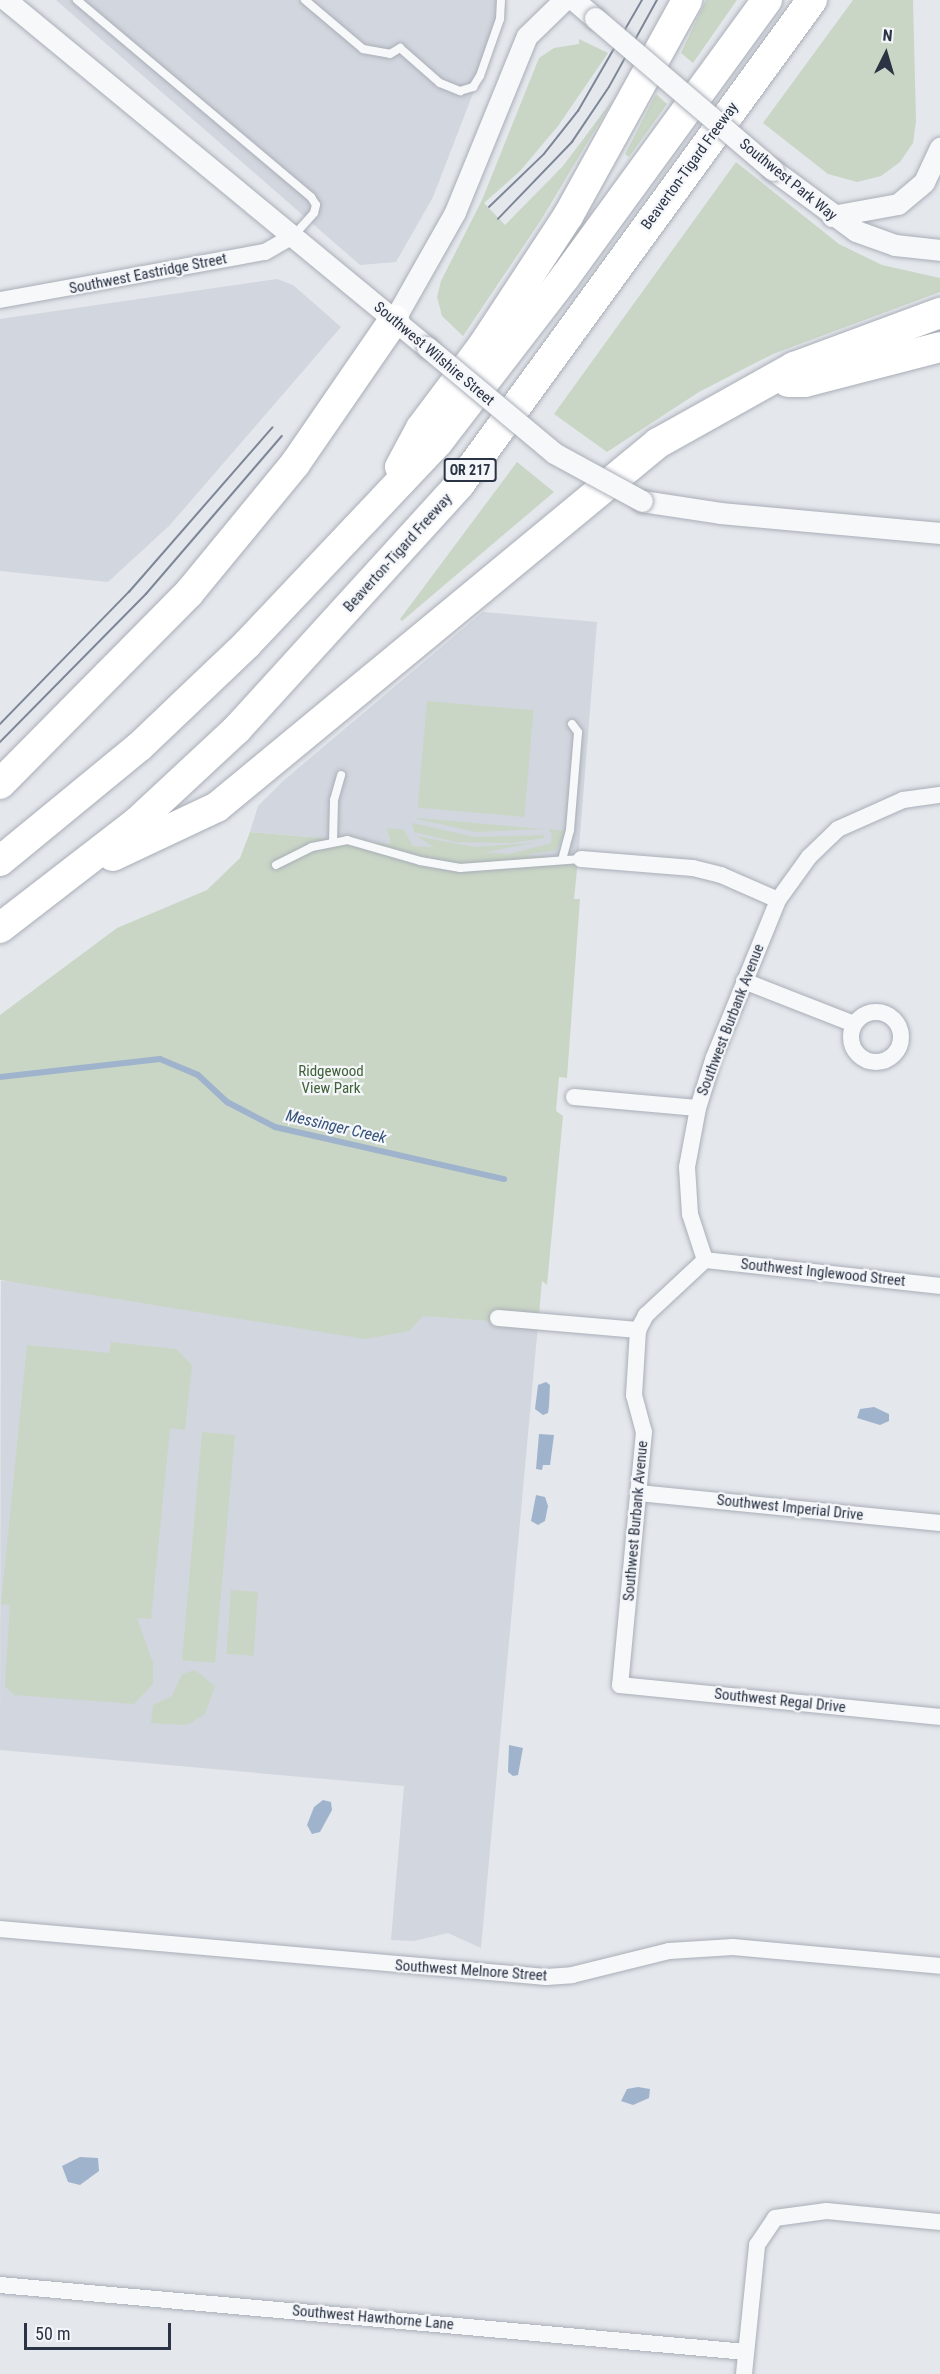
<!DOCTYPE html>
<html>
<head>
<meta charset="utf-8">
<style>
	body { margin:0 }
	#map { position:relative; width:940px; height:2374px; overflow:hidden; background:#e4e7ec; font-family:"Roboto Condensed",sans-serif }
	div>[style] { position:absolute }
	.built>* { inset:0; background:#d2d6de }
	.green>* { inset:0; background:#c9d6c5; transform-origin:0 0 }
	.water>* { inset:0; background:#9fb4cc }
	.stream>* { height:6px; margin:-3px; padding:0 3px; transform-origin:3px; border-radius:3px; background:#9fb4cc }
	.roads { filter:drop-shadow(0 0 2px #a9aeb7) drop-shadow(0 0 2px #a9aeb7) }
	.service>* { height:8px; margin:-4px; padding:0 4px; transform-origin:4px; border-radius:4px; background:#f7f8fa }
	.minor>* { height:16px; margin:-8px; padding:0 8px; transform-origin:8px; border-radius:8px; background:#f7f8fa }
	.minor>.ring { margin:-8px; padding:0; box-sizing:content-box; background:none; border:16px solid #f7f8fa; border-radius:50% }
	.tertiary>* { height:21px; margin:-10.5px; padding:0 10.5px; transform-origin:10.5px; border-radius:10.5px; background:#f7f8fa }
	.motorway>* { height:30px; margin:-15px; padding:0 15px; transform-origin:15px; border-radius:15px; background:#fff }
	.tram>* { height:1.5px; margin:-0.75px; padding:0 0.75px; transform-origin:0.75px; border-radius:0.75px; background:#7d8696 }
	.bridges { filter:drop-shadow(0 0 2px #a9aeb7) drop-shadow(0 0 2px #a9aeb7) }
	.tertiary-bridge>* { height:21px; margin:-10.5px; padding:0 10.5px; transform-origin:10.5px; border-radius:10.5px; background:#f7f8fa }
	span { translate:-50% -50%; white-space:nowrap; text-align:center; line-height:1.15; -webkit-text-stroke:4.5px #f4f6f9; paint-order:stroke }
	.shield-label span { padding:2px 4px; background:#f4f6f9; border:2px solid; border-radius:4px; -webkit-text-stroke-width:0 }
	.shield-label { font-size:14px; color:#2b3445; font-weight:700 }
	.street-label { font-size:15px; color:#2b3445 }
	.park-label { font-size:15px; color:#3f6138 }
	.water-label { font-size:16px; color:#34527a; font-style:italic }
	.north { position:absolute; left:856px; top:24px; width:60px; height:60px; -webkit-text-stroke:4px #f4f6f9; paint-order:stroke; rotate:5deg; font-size:16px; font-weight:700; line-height:24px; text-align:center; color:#2b3445 }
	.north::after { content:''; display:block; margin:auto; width:21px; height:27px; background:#2b3445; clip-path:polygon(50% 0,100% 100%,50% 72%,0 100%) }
	.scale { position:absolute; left:24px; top:2323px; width:147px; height:27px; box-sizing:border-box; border:3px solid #2b3445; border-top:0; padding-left:8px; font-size:18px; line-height:21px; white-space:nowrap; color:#2b3445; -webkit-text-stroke:4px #f4f6f9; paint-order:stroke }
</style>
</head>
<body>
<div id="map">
	<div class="built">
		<div style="clip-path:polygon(56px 0,504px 0,506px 8px,433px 197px,396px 262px,360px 265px)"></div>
		<div style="clip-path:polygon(277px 279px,293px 285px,341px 327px,170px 525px,108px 582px,0 571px,0 319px)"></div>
		<div style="clip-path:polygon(483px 612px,597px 622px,578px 860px,250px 832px,258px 806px,283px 781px)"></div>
		<div style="clip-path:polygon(1px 1281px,538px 1325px,481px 1948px,448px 1933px,414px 1941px,391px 1940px,404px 1786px,0 1750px)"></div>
	</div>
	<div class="green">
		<div style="clip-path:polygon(706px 0,737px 0,693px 63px,681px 53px)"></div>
		<div style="clip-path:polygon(853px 0,913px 0,916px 121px,913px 143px,900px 162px,881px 176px,857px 182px,828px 174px,763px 123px)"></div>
		<div style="clip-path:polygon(579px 39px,608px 53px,558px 126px,520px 171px,484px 203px,505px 225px,563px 166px,614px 98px,541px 220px,463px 336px,442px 316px,437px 297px,441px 281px,482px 200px,539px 58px,554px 48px,579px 44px)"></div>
		<div style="clip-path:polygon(656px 94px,667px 104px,629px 157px,625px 154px)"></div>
		<div style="clip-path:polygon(736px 162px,839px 244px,882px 265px,940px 278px,940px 292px,773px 354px,699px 392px,607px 452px,554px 414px)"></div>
		<div style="clip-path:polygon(517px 462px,554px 492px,402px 621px,400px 619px)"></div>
		<div style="left:427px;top:701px;width:107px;height:107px;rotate:5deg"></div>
		<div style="clip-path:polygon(417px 819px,417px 818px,543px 829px,476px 832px)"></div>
		<div style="clip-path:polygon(412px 823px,475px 837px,544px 835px,544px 838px,510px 843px,456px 842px,414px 832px)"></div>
		<div style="clip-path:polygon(387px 828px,404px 830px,413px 846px,434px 847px,416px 836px,474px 847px,534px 843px,485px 852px,510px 854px,551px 843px,552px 834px,548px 829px,566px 831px,556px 850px,526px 855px,578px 860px,574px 899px,580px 899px,567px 1078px,559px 1077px,556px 1111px,563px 1116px,547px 1285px,542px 1281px,538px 1325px,423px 1316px,409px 1331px,365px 1339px,0 1280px,0 1015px,117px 928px,207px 890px,240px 858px,250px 832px,391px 844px)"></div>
		<div style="clip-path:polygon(111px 1342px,176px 1349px,192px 1365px,185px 1430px,170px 1428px,151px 1619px,137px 1618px,153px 1663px,153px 1684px,134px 1704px,14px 1695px,5px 1686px,10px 1605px,1px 1604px,27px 1345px,109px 1353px)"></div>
		<div style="left:202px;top:1432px;width:33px;height:229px;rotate:5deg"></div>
		<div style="left:231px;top:1590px;width:27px;height:64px;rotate:4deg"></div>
		<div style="clip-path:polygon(195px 1670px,215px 1686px,205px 1714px,187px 1725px,151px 1723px,153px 1705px,172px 1696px,182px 1674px)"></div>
	</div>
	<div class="water">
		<div style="clip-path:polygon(546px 1382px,550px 1385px,549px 1406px,548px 1413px,543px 1415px,535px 1409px,538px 1385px)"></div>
		<div style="clip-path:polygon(874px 1407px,889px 1414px,889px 1421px,880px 1425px,857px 1418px,860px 1409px)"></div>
		<div style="clip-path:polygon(539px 1434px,554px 1435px,550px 1465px,543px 1465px,542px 1470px,536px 1469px)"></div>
		<div style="clip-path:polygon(536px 1495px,545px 1497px,548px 1506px,545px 1521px,538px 1525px,531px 1521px)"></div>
		<div style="clip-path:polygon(509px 1745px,523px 1748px,518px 1775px,513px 1776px,508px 1772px)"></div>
		<div style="clip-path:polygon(323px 1800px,331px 1802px,332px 1810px,320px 1832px,312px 1834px,307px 1825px,314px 1807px)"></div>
		<div style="clip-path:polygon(638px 2087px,650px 2089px,649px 2098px,633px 2105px,621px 2101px,627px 2089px)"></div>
		<div style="clip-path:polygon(80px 2157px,98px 2158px,99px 2171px,80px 2185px,68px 2182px,62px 2166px)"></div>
	</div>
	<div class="stream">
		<div style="left:0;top:1077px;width:161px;rotate:-6.4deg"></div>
		<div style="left:160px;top:1059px;width:41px;rotate:22.8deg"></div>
		<div style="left:198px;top:1075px;width:40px;rotate:43deg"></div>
		<div style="left:227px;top:1102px;width:54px;rotate:27.5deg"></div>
		<div style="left:275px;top:1127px;width:235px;rotate:12.8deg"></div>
	</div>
	<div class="roads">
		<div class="service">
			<div style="left:77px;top:0;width:306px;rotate:40.1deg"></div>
			<div style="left:311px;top:197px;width:9px;rotate:58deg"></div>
			<div style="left:316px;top:205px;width:8px;rotate:104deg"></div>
			<div style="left:314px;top:213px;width:31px;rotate:132deg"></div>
			<div style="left:305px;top:0;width:76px;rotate:40.2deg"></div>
			<div style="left:363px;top:49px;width:27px;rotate:10deg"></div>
			<div style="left:390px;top:54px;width:12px;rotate:-31deg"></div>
			<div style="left:400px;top:48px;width:53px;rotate:41.2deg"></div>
			<div style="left:440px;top:83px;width:22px;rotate:22deg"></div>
			<div style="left:460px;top:91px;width:14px;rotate:-17deg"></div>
			<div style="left:473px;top:87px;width:13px;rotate:-58deg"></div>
			<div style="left:480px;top:76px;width:60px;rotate:-70.7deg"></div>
			<div style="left:500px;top:19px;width:19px;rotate:-87deg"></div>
			<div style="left:333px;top:842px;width:42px;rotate:-88.6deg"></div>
			<div style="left:334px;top:800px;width:26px;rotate:-74deg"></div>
			<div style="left:562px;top:860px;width:31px;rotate:-75deg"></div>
			<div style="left:570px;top:830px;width:98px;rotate:-85.3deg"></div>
			<div style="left:578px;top:732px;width:10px;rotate:-127deg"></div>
			<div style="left:276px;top:865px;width:40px;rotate:-26.6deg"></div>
			<div style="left:312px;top:847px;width:36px;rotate:-11deg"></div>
			<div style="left:347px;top:840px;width:76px;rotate:16deg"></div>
			<div style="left:420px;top:861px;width:41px;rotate:9.9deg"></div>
			<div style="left:460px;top:868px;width:121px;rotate:-4.3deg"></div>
		</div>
		<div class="minor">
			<div style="left:0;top:300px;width:269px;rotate:-10.3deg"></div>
			<div style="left:265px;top:252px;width:32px;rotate:-30deg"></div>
			<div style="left:581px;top:859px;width:112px;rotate:4.6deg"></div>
			<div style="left:693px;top:868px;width:29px;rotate:14deg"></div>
			<div style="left:721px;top:875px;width:62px;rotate:23.7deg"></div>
			<div style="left:778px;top:900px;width:53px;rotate:-54.2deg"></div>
			<div style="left:809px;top:857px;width:40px;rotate:-44deg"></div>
			<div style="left:838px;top:829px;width:71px;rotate:-24deg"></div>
			<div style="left:903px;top:800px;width:37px;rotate:-8deg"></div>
			<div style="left:744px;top:981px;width:118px;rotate:21.4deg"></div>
			<div class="ring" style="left:851px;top:1012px;width:34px;height:34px"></div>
			<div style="left:574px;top:1097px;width:124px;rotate:5.1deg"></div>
			<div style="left:705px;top:1260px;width:81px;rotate:137deg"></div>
			<div style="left:646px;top:1315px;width:17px;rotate:118deg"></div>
			<div style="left:638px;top:1330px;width:65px;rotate:93.5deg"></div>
			<div style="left:634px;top:1395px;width:38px;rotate:75deg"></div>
			<div style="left:644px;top:1432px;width:254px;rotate:95.4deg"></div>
			<div style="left:620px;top:1685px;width:322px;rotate:5.7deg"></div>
			<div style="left:705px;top:1260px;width:48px;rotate:-108.1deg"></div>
			<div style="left:690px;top:1214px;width:47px;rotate:-93.7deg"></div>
			<div style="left:687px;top:1167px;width:60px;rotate:-79.4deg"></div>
			<div style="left:698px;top:1108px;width:53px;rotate:-72.6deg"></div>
			<div style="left:714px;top:1057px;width:170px;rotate:-67.8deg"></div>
			<div style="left:705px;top:1260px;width:236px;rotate:6.3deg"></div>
			<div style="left:498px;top:1318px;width:141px;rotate:4.9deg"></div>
			<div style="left:639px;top:1493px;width:302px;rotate:5.7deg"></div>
			<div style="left:0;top:1929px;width:548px;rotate:5.02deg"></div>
			<div style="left:546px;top:1977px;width:26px;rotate:-4deg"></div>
			<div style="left:572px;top:1975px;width:100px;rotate:-13.9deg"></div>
			<div style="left:669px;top:1951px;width:64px;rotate:-3.6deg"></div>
			<div style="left:733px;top:1947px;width:208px;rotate:5.2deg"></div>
			<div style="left:0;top:2285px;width:749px;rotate:5.13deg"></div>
			<div style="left:744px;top:2374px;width:130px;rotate:-84.2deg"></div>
			<div style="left:757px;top:2245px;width:32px;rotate:-56deg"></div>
			<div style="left:775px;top:2218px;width:52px;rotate:-7.7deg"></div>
			<div style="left:827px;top:2211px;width:114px;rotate:5.6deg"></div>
		</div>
		<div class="tertiary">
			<div style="left:6px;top:0;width:546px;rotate:39.5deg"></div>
			<div style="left:574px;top:0;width:28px;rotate:41deg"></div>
			<div style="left:773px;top:170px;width:103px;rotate:36.3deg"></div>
			<div style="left:856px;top:231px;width:41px;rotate:19.7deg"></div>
			<div style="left:895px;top:245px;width:45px;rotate:6.3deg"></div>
			<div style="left:832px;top:216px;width:67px;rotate:-10.3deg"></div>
			<div style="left:898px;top:204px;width:34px;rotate:-40deg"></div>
			<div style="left:924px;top:182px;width:38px;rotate:-65deg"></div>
			<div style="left:394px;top:320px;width:124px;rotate:-60.5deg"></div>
			<div style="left:455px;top:212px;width:190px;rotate:-67.8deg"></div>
			<div style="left:527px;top:36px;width:52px;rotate:-44.2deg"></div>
			<div style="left:642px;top:501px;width:79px;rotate:8.7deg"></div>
			<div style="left:720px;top:513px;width:221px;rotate:5.2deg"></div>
		</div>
		<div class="motorway">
			<div style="left:788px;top:382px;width:17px"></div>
			<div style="left:805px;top:382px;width:139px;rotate:-14.5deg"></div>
			<div style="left:400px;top:467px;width:44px;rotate:-61.7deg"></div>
			<div style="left:421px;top:428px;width:105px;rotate:-53.1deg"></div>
			<div style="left:484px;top:344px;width:153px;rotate:-56.7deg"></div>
			<div style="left:568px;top:216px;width:247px;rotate:-61.1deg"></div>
			<div style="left:0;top:784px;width:269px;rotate:-45.3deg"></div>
			<div style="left:189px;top:593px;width:167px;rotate:-50.6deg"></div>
			<div style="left:295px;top:464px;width:175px;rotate:-55.5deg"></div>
			<div style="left:113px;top:856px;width:115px;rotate:-25.2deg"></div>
			<div style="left:217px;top:807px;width:572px;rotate:-39.54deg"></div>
			<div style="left:658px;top:443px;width:156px;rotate:-29.2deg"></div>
			<div style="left:794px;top:367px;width:156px;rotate:-20.3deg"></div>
			<div style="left:0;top:861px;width:180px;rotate:-39.4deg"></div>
			<div style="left:139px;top:747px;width:149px;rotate:-43.6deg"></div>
			<div style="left:247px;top:644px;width:278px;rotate:-46.6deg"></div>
			<div style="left:438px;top:442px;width:208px;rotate:-52.4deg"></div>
			<div style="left:565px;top:277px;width:343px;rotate:-53.9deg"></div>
			<div style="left:0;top:928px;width:172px;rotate:-37.7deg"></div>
			<div style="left:136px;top:823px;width:138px;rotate:-42.9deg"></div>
			<div style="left:237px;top:729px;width:330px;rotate:-47.7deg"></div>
			<div style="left:459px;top:485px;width:600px;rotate:-53.95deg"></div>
		</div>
	</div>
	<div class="tram">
		<div style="left:489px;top:207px;width:76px;rotate:-43.9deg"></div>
		<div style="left:544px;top:154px;width:55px;rotate:-51.7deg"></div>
		<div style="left:578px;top:111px;width:128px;rotate:-60deg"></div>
		<div style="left:498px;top:219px;width:107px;rotate:-46.1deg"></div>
		<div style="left:572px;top:142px;width:66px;rotate:-56.1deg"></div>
		<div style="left:609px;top:87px;width:99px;rotate:-61.1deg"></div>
		<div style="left:0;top:724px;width:185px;rotate:-45.7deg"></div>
		<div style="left:129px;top:592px;width:218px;rotate:-48.9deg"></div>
		<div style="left:0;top:742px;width:208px;rotate:-45.4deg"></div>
		<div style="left:146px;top:594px;width:208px;rotate:-49.3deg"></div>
	</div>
	<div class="bridges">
		<div class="tertiary-bridge">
			<div style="left:595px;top:18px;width:234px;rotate:40.5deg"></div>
			<div style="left:427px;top:347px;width:165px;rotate:39.8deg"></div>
			<div style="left:554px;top:453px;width:100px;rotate:28.6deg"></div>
		</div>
	</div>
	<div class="shield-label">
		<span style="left:470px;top:470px">OR 217</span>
	</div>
	<div class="street-label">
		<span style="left:690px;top:166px;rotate:-54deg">Beaverton-Tigard Freeway</span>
		<span style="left:788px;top:180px;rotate:39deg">Southwest Park Way</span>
		<span style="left:148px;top:274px;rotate:-11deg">Southwest Eastridge Street</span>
		<span style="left:434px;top:354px;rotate:40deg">Southwest Wilshire Street</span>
		<span style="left:398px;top:553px;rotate:-48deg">Beaverton-Tigard Freeway</span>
		<span style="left:731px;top:1020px;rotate:-69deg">Southwest Burbank Avenue</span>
		<span style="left:823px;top:1273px;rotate:6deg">Southwest Inglewood Street</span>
		<span style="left:790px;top:1508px;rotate:6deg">Southwest Imperial Drive</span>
		<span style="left:636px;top:1521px;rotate:-85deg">Southwest Burbank Avenue</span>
		<span style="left:780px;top:1701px;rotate:6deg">Southwest Regal Drive</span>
		<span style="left:471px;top:1971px;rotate:4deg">Southwest Melnore Street</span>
		<span style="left:373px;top:2318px;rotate:5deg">Southwest Hawthorne Lane</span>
	</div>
	<div class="park-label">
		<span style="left:331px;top:1080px">Ridgewood<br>View Park</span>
	</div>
	<div class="water-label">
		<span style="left:336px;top:1127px;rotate:13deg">Messinger Creek</span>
	</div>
	<div class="north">N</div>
	<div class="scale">50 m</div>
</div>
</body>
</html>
